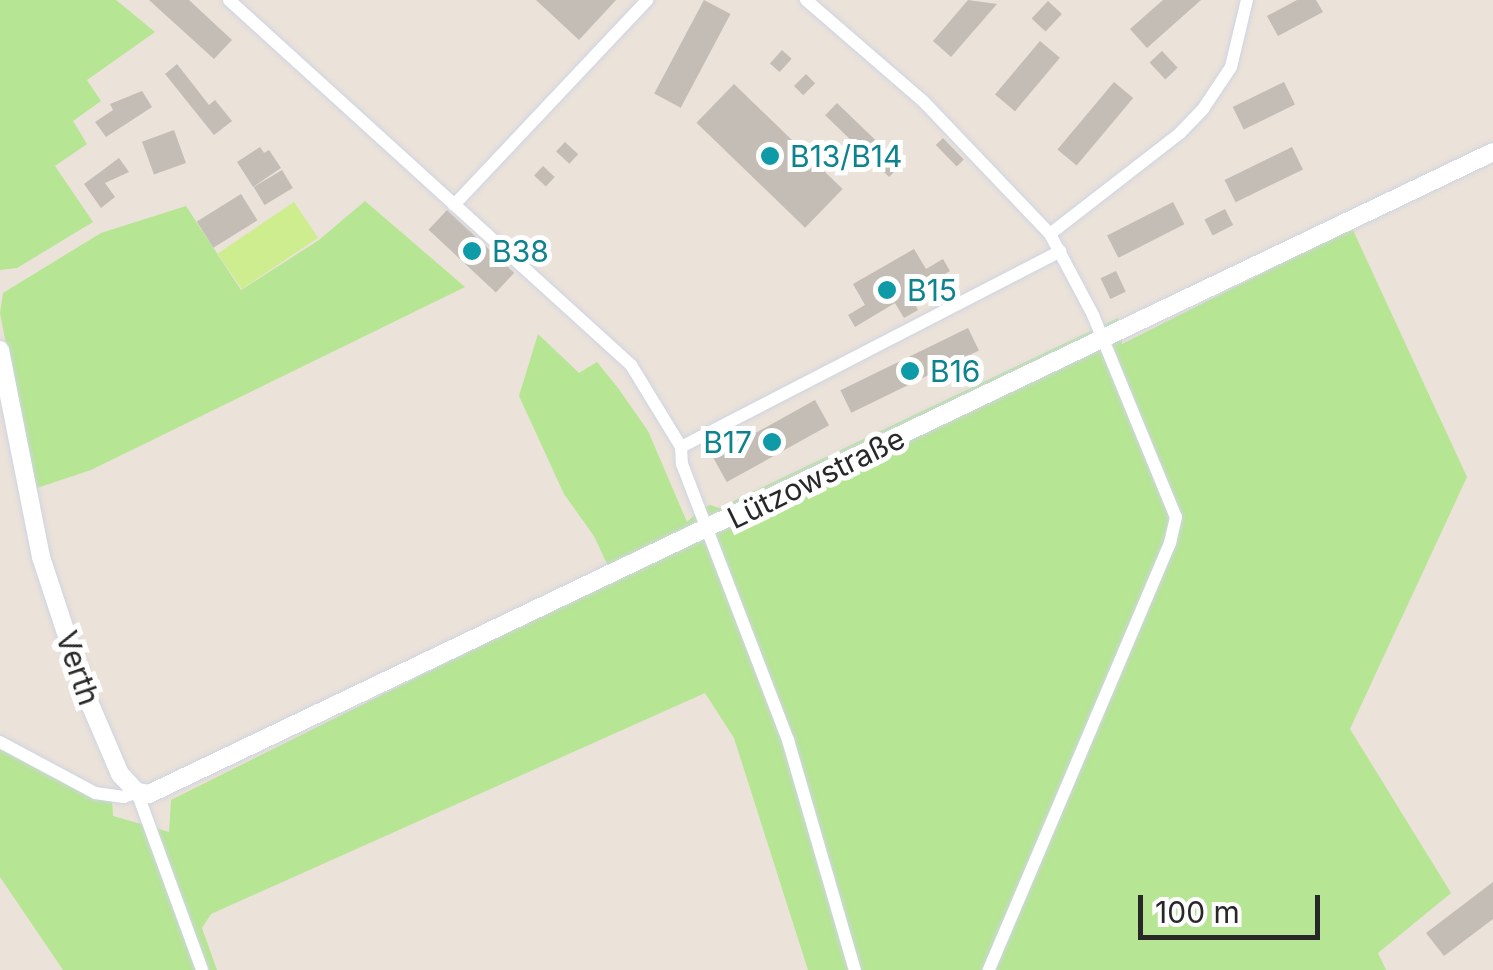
<!DOCTYPE html>
<html>
<head>
<meta charset="utf-8">
<style>
	body { margin:0 }
	#map { position:relative; width:1493px; height:970px; overflow:hidden; background:#ebe2d9; font-family:Inter,sans-serif }
	div>[style] { position:absolute }
	.green>* { inset:0; background:#b6e593 }
	.pitch>* { inset:0; background:#cded8e; transform-origin:0 0 }
	.building>* { inset:0; background:#c3bdb5; transform-origin:0 0 }
	.roads { filter:drop-shadow(0 0 2px #ced4e2) drop-shadow(0 0 2px #ced4e2) }
	.street>* { height:12px; margin:-6px; padding:0 6px; transform-origin:6px; border-radius:6px; background:#fff }
	.secondary>* { height:18px; margin:-9px; padding:0 9px; transform-origin:9px; border-radius:9px; background:#fff }
	.dots>* { width:28px; height:28px; translate:-50% -50%; box-sizing:border-box; border:5px solid #fff; border-radius:50% }
	span { translate:-50% -50%; white-space:nowrap; text-align:center; line-height:1.15; -webkit-text-stroke:10px #fff; paint-order:stroke }
	.culture-label { font-size:30px; color:#0d838f }
	.left { translate:0 -50%; text-align:left }
	.right { translate:-100% -50%; text-align:right }
	.street-label { font-size:30px; color:#282828 }
	.scale { position:absolute; left:1138px; top:895px; width:182px; height:45px; box-sizing:border-box; border:5px solid #282828; border-top:0; padding-left:12px; font-size:30px; line-height:35px; white-space:nowrap; color:#282828; -webkit-text-stroke:8px #fff; paint-order:stroke }
</style>
</head>
<body>
<div id="map">
	<div class="green">
		<div style="clip-path:polygon(0 0,116px 0,155px 32px,87px 80px,101px 101px,73px 121px,87px 144px,55px 166px,93px 222px,17px 268px,0 270px)"></div>
		<div style="clip-path:polygon(365px 201px,465px 287px,91px 470px,34px 489px,0 313px,3px 293px,101px 233px,186px 206px,241px 290px,319px 240px)"></div>
		<div style="clip-path:polygon(1352px 228px,1467px 477px,1350px 729px,1451px 893px,1378px 953px,1386px 970px,808px 970px,734px 738px,705px 693px,211px 914px,202px 928px,217px 970px,63px 970px,0 877px,0 742px,112px 797px,113px 816px,169px 832px,171px 800px,614px 579px,594px 536px,564px 494px,519px 396px,538px 334px,579px 373px,597px 362px,618px 388px,648px 431px,687px 522px,701px 509px,710px 505px,719px 508px,1118px 318px,1122px 344px)"></div>
	</div>
	<div class="pitch">
		<div style="left:294px;top:202px;width:43px;height:92px;rotate:56deg"></div>
	</div>
	<div class="building">
		<div style="clip-path:polygon(149px 0,189px 0,232px 40px,214px 59px)"></div>
		<div style="clip-path:polygon(536px 0,616px 0,579px 40px)"></div>
		<div style="left:704px;top:0;width:30px;height:106px;rotate:28deg"></div>
		<div style="clip-path:polygon(968px 0,997px 4px,951px 57px,933px 41px)"></div>
		<div style="clip-path:polygon(1163px 0,1201px 0,1147px 48px,1130px 29px)"></div>
		<div style="clip-path:polygon(1297px 0,1316px 0,1323px 12px,1278px 36px,1267px 16px)"></div>
		<div style="left:1048px;top:1px;width:19px;height:24px;rotate:43deg"></div>
		<div style="left:1040px;top:41px;width:26px;height:70px;rotate:40deg"></div>
		<div style="left:782px;top:50px;width:13px;height:18px;rotate:42deg"></div>
		<div style="left:1162px;top:51px;width:23px;height:17px;rotate:47deg"></div>
		<div style="clip-path:polygon(177px 64px,209px 105px,215px 100px,232px 121px,214px 135px,165px 74px)"></div>
		<div style="left:806px;top:74px;width:13px;height:17px;rotate:45deg"></div>
		<div style="left:1114px;top:82px;width:25px;height:88px;rotate:40deg"></div>
		<div style="left:1284px;top:82px;width:25px;height:57px;rotate:64deg"></div>
		<div style="left:734px;top:84px;width:151px;height:54px;rotate:44deg"></div>
		<div style="clip-path:polygon(142px 91px,152px 107px,106px 137px,95px 122px,113px 110px,110px 104px)"></div>
		<div style="left:837px;top:103px;width:89px;height:17px;rotate:44deg"></div>
		<div style="left:174px;top:130px;width:35px;height:34px;rotate:70deg"></div>
		<div style="left:943px;top:138px;width:30px;height:10px;rotate:46deg"></div>
		<div style="left:565px;top:142px;width:18px;height:13px;rotate:43deg"></div>
		<div style="clip-path:polygon(260px 147px,264px 153px,269px 150px,281px 168px,253px 187px,237px 162px)"></div>
		<div style="left:1292px;top:147px;width:25px;height:75px;rotate:64deg"></div>
		<div style="clip-path:polygon(119px 158px,129px 172px,105px 183px,115px 197px,101px 208px,84px 184px)"></div>
		<div style="left:543px;top:166px;width:16px;height:13px;rotate:43deg"></div>
		<div style="left:282px;top:170px;width:21px;height:33px;rotate:59deg"></div>
		<div style="left:241px;top:194px;width:31px;height:52px;rotate:58deg"></div>
		<div style="left:1173px;top:202px;width:25px;height:74px;rotate:63deg"></div>
		<div style="left:1225px;top:209px;width:18px;height:23px;rotate:63deg"></div>
		<div style="left:447px;top:210px;width:92px;height:27px;rotate:43deg"></div>
		<div style="clip-path:polygon(914px 249px,926px 269px,943px 259px,950px 271px,910px 295px,918px 310px,904px 318px,895px 303px,855px 327px,848px 315px,865px 305px,853px 284px)"></div>
		<div style="left:1116px;top:271px;width:23px;height:17px;rotate:65deg"></div>
		<div style="left:968px;top:328px;width:25px;height:142px;rotate:64deg"></div>
		<div style="left:815px;top:400px;width:29px;height:117px;rotate:61deg"></div>
		<div style="clip-path:polygon(1493px 882px,1493px 919px,1444px 956px,1426px 933px)"></div>
	</div>
	<div class="roads">
		<div class="street">
			<div style="left:229px;top:0;width:543px;rotate:42.24deg"></div>
			<div style="left:631px;top:365px;width:96px;rotate:58.6deg"></div>
			<div style="left:681px;top:447px;width:17px;rotate:87deg"></div>
			<div style="left:682px;top:464px;width:296px;rotate:69deg"></div>
			<div style="left:788px;top:740px;width:240px;rotate:73.8deg"></div>
			<div style="left:806px;top:0;width:155px;rotate:40.8deg"></div>
			<div style="left:923px;top:101px;width:184px;rotate:46.3deg"></div>
			<div style="left:1050px;top:234px;width:92px;rotate:62deg"></div>
			<div style="left:1093px;top:315px;width:218px;rotate:67.7deg"></div>
			<div style="left:1176px;top:517px;width:27px;rotate:103deg"></div>
			<div style="left:1170px;top:543px;width:464px;rotate:113deg"></div>
			<div style="left:454px;top:205px;width:282px;rotate:-46.7deg"></div>
			<div style="left:1050px;top:234px;width:165px;rotate:-37.8deg"></div>
			<div style="left:1180px;top:133px;width:33px;rotate:-46deg"></div>
			<div style="left:1203px;top:109px;width:50px;rotate:-56.3deg"></div>
			<div style="left:1231px;top:67px;width:69px;rotate:-76.6deg"></div>
			<div style="left:681px;top:447px;width:427px;rotate:-27.3deg"></div>
			<div style="left:0;top:742px;width:108px;rotate:28.2deg"></div>
			<div style="left:95px;top:793px;width:29px;rotate:8deg"></div>
			<div style="left:124px;top:797px;width:14px;rotate:-21deg"></div>
			<div style="left:137px;top:792px;width:189px;rotate:69.9deg"></div>
		</div>
		<div class="secondary">
			<div style="left:0;top:350px;width:211px;rotate:78.8deg"></div>
			<div style="left:41px;top:557px;width:147px;rotate:71.8deg"></div>
			<div style="left:87px;top:697px;width:84px;rotate:66.8deg"></div>
			<div style="left:120px;top:774px;width:25px;rotate:47deg"></div>
			<div style="left:137px;top:792px;width:12px;rotate:9deg"></div>
			<div style="left:149px;top:794px;width:1489px;rotate:-25.53deg"></div>
		</div>
	</div>
	<div class="dots">
		<div style="left:770px;top:156px;background:#0f9aa8"></div>
		<div style="left:472px;top:251px;background:#0f9aa8"></div>
		<div style="left:887px;top:290px;background:#0f9aa8"></div>
		<div style="left:910px;top:371px;background:#0f9aa8"></div>
		<div style="left:772px;top:442px;background:#0f9aa8"></div>
	</div>
	<div class="culture-label">
		<span class="left" style="left:790px;top:156px">B13/B14</span>
		<span class="left" style="left:492px;top:251px">B38</span>
		<span class="left" style="left:907px;top:290px">B15</span>
		<span class="left" style="left:930px;top:371px">B16</span>
		<span class="right" style="left:752px;top:442px">B17</span>
	</div>
	<div class="street-label">
		<span style="left:816px;top:478px;rotate:-26deg">Lützowstraße</span>
		<span style="left:78px;top:668px;rotate:71deg">Verth</span>
	</div>
	<div class="scale">100 m</div>
</div>
</body>
</html>
